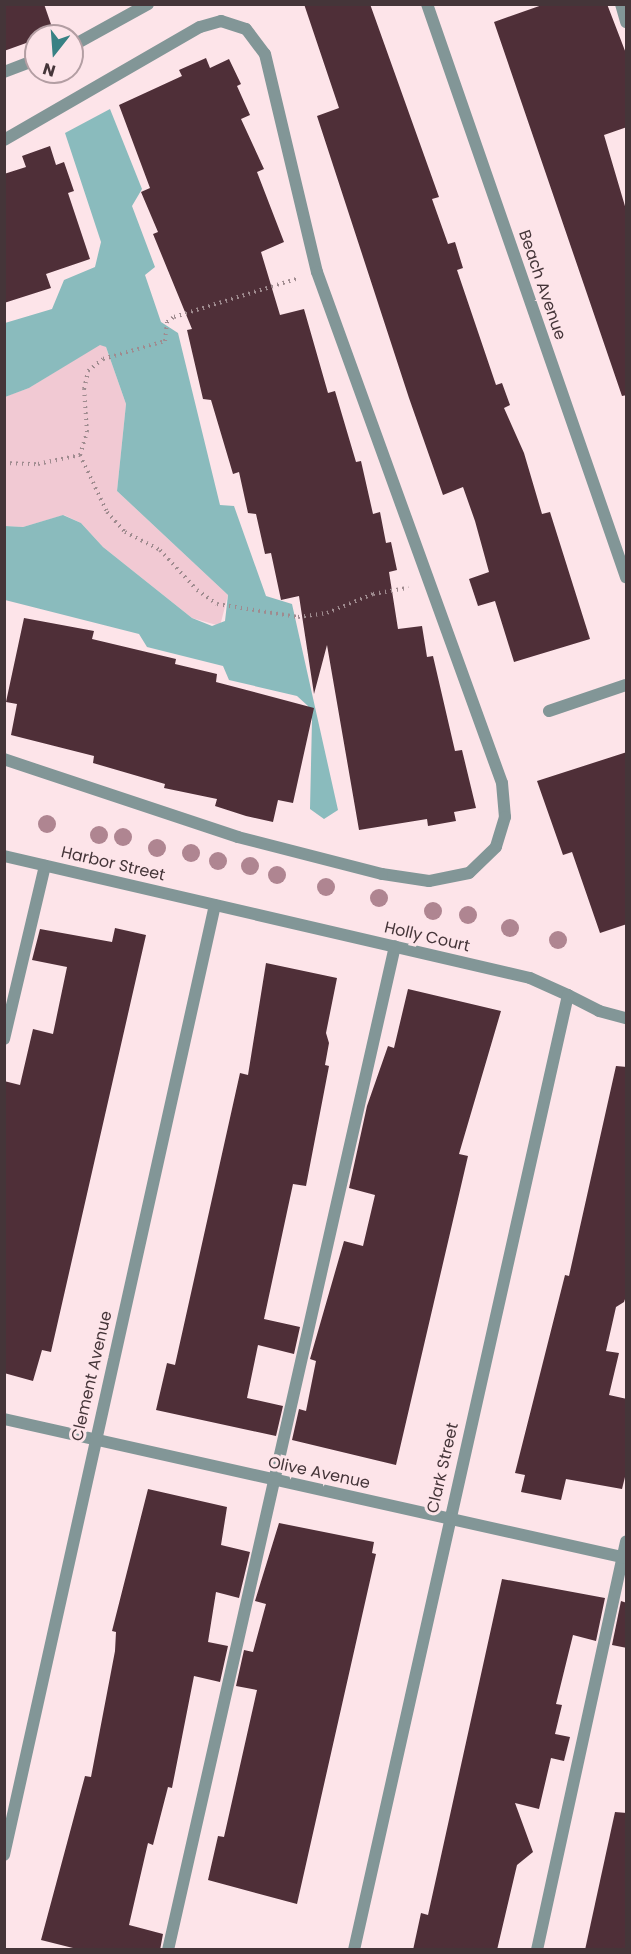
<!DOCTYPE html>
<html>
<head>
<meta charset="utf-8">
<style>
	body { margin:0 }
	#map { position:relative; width:631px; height:1954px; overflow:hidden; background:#fde4e9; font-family:Poppins,sans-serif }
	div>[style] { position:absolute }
	.green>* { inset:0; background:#f1c9d3 }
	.water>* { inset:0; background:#8abbbd }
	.building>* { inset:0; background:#4f2f38 }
	.path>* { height:4px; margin-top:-2px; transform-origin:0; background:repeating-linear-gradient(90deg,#9f8b8f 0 1.5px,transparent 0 6px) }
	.lane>* { height:12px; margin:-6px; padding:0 6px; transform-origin:6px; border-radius:6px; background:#829697 }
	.street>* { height:12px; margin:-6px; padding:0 6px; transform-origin:6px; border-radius:6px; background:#829697 }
	.trees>* { width:18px; height:18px; margin:-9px; border-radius:50%; background:#af8591 }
	span { translate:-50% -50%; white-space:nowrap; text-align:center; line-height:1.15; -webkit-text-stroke:6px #fde4e9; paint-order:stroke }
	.street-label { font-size:16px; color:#453539 }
	.frame { position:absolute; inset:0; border:6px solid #453539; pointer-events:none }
	.north { position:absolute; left:24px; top:24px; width:60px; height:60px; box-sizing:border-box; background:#fde4e9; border:2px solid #b39ea3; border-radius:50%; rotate:197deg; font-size:16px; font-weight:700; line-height:24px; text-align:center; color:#453539 }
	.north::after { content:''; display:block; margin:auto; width:21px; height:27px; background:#388184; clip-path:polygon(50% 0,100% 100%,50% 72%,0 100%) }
</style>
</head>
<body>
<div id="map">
	<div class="green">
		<div style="clip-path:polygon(100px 344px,106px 347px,126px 404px,117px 491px,228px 595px,220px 626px,192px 618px,103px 547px,81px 523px,64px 515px,23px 527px,5px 526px,4px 397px,29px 388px)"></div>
	</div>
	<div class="water">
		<div style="clip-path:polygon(110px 109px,142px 189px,132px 206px,155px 267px,145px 275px,161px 322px,178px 333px,220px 505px,234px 506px,266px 596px,292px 604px,338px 810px,324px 819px,310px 809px,312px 720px,308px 706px,297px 696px,229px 680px,223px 666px,147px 647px,139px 634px,5px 600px,5px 526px,23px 527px,63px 515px,81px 523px,103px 547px,192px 618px,212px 626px,225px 621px,228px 595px,117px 491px,126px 404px,106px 347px,100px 345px,29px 388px,5px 397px,5px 323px,52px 309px,64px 280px,95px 267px,101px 242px,65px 133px)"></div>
	</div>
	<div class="building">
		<div style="clip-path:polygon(4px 4px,44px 4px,54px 33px,4px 51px)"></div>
		<div style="clip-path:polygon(304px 4px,370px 4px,439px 197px,432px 199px,448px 244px,455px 242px,463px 268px,457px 270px,496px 385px,502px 383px,510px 405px,504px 408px,524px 453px,542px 514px,550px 512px,590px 639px,514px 662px,495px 601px,478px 606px,469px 579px,489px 572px,475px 521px,463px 487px,443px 495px,409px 398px,317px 116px,339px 108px)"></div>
		<div style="clip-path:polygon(545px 4px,607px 4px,627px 56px,627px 127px,604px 135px,627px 213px,627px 395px,622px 396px,494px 22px)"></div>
		<div style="clip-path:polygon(206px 58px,210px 68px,229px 59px,241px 84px,237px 86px,250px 115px,241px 119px,264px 169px,257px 172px,284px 242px,261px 252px,280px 315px,304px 309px,328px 393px,335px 391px,356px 462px,361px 461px,373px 514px,380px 512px,386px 543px,391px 542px,397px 570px,389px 572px,398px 629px,422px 626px,427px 657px,433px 656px,455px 751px,462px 750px,476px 808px,454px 812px,456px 821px,428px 826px,427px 819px,359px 830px,327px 645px,314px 694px,299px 596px,281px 600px,271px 553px,265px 554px,256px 514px,248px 513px,239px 472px,233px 474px,211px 400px,203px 399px,187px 330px,192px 329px,153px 234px,158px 232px,141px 192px,150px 188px,119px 105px,182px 76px,179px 70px)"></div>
		<div style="clip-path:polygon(50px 146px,56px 165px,64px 162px,74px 191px,68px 193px,90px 259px,46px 274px,51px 288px,4px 303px,4px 174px,26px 167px,22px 156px)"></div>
		<div style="clip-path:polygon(24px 618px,94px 631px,92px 639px,176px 659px,175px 664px,217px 674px,216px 682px,314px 708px,293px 803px,278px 800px,273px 822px,246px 816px,215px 806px,217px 799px,164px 788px,165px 784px,93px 763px,94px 756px,11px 735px,17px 704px,6px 702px)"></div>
		<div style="clip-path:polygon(627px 752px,627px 924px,600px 933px,572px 852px,563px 855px,537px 781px)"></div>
		<div style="clip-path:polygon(115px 928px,146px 935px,51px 1352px,42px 1350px,33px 1381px,4px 1373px,4px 1081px,20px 1085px,33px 1029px,53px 1034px,67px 967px,32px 960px,40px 929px,112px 942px)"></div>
		<div style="clip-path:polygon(266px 963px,337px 978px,326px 1033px,329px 1043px,325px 1065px,329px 1066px,306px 1186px,293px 1184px,264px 1319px,300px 1327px,294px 1354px,258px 1345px,247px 1398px,283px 1406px,276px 1436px,156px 1410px,167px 1363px,175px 1365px,240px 1073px,248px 1075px)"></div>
		<div style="clip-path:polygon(408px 989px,501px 1011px,459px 1154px,468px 1156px,396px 1465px,292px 1440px,299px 1409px,306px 1411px,316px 1361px,310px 1359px,344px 1241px,363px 1246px,375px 1195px,349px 1188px,367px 1106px,388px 1046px,394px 1048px)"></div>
		<div style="clip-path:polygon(616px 1066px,627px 1067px,627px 1293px,624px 1302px,616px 1307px,606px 1351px,619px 1353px,609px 1395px,627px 1399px,627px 1469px,622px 1489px,566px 1479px,561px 1500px,521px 1492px,525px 1475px,515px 1473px,565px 1275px,569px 1276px)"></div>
		<div style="clip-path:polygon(148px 1489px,227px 1507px,221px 1545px,250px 1552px,239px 1598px,216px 1592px,208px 1642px,228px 1646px,220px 1682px,194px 1676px,172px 1788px,168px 1787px,153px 1845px,148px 1843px,129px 1925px,163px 1934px,160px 1950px,81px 1950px,41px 1940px,85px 1776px,91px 1777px,115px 1651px,116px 1632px,112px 1631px)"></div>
		<div style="clip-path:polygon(279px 1523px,374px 1542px,372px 1553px,376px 1554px,297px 1904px,208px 1880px,218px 1836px,224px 1837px,257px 1690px,236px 1686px,244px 1650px,253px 1652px,266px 1604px,255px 1601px)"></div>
		<div style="clip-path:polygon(502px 1579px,605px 1598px,596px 1641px,573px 1635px,556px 1704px,562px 1705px,555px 1734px,570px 1737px,564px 1761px,551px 1758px,539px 1809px,515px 1803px,533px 1852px,517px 1865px,497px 1950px,413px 1950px,421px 1913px,428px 1915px)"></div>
		<div style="clip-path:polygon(621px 1601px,627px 1603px,627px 1648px,612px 1645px)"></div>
		<div style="clip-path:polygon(615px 1812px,627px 1813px,627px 1950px,585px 1950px)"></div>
	</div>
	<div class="path">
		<div style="left:80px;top:455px;width:63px;rotate:64.7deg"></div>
		<div style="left:107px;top:512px;width:27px;rotate:48deg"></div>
		<div style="left:125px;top:532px;width:39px;rotate:27deg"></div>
		<div style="left:160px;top:550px;width:54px;rotate:47.2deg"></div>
		<div style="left:197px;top:590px;width:24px;rotate:35deg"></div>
		<div style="left:217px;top:604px;width:82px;rotate:9.1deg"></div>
		<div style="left:298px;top:617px;width:29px;rotate:-8deg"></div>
		<div style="left:327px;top:613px;width:50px;rotate:-22.4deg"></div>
		<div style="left:373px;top:594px;width:36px;rotate:-10deg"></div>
		<div style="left:4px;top:463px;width:34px;rotate:2deg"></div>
		<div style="left:38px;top:464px;width:43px;rotate:-12.1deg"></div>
		<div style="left:80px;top:455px;width:24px;rotate:-73deg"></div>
		<div style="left:87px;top:432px;width:43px;rotate:-94deg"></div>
		<div style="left:84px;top:389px;width:18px;rotate:-77deg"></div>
		<div style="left:88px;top:371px;width:19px;rotate:-39deg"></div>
		<div style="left:103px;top:359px;width:65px;rotate:-16.2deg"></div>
		<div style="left:165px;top:341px;width:19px;rotate:-84deg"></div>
		<div style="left:167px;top:322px;width:9px;rotate:-36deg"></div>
		<div style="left:174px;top:317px;width:128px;rotate:-17.3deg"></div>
	</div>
	<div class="lane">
		<div style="left:621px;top:4px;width:19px;rotate:74deg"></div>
		<div style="left:72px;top:46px;width:87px;rotate:-28.9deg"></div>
		<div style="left:4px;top:72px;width:34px;rotate:-21deg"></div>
		<div style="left:568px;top:995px;width:35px;rotate:27deg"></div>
		<div style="left:599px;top:1011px;width:28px;rotate:15deg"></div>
		<div style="left:4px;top:1039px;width:178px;rotate:-76.7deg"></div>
		<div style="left:168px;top:1950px;width:1029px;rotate:-77.26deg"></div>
		<div style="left:537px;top:1950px;width:418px;rotate:-77.7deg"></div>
	</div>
	<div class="street">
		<div style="left:427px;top:4px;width:607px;rotate:70.85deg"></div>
		<div style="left:4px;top:140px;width:226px;rotate:-30deg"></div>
		<div style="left:200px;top:27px;width:22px;rotate:-16deg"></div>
		<div style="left:221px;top:21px;width:26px;rotate:18deg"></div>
		<div style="left:246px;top:29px;width:31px;rotate:53deg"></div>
		<div style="left:265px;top:54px;width:224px;rotate:76.6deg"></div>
		<div style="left:317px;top:272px;width:543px;rotate:70.1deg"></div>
		<div style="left:502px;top:783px;width:34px;rotate:85deg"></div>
		<div style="left:505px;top:817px;width:31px;rotate:107deg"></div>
		<div style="left:496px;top:847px;width:37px;rotate:136deg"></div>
		<div style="left:469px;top:873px;width:41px;rotate:168.7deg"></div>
		<div style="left:429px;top:881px;width:48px;rotate:-171.5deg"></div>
		<div style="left:382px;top:874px;width:149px;rotate:-165.6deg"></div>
		<div style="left:238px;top:837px;width:247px;rotate:-161.6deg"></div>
		<div style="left:549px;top:711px;width:81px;rotate:-18.7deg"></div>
		<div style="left:4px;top:856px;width:540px;rotate:13.06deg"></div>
		<div style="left:530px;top:978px;width:42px;rotate:24.1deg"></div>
		<div style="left:568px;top:995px;width:979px;rotate:102.63deg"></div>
		<div style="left:4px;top:1419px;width:637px;rotate:12.6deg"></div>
		<div style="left:4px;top:1855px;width:973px;rotate:-77.48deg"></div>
	</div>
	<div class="trees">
		<div style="left:47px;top:824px"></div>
		<div style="left:99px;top:835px"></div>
		<div style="left:123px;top:837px"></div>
		<div style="left:157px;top:848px"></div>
		<div style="left:191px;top:853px"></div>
		<div style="left:218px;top:861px"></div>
		<div style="left:250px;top:866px"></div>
		<div style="left:277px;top:875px"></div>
		<div style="left:326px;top:887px"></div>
		<div style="left:379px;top:898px"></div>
		<div style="left:433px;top:911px"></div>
		<div style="left:468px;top:915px"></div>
		<div style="left:510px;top:928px"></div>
		<div style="left:558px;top:940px"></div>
	</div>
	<div class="street-label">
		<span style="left:542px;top:285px;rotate:71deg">Beach Avenue</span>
		<span style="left:113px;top:864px;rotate:13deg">Harbor Street</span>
		<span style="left:427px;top:937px;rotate:13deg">Holly Court</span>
		<span style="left:92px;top:1376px;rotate:-77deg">Clement Avenue</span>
		<span style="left:443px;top:1468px;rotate:-77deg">Clark Street</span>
		<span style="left:319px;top:1473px;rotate:12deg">Olive Avenue</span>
	</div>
	<div class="frame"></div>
	<div class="north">N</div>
</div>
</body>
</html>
